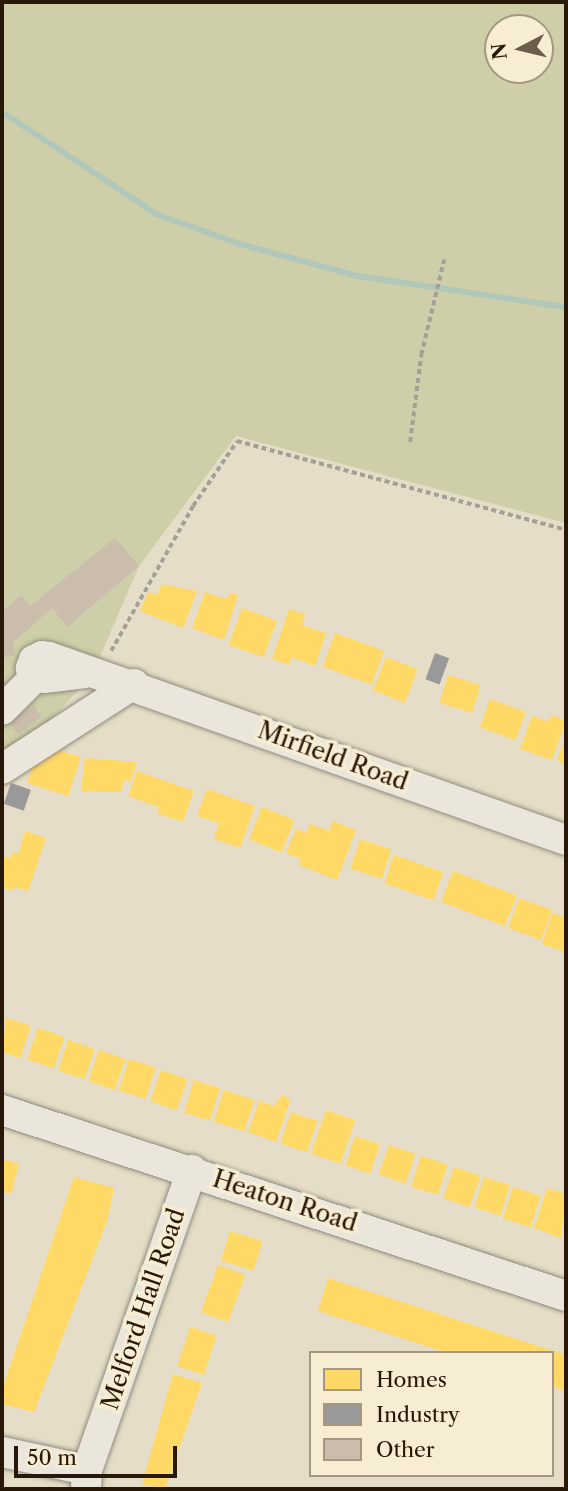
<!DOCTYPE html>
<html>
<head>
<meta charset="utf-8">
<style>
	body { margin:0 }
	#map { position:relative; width:568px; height:1491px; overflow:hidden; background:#e5ddc7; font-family:"Libre Caslon Text",serif }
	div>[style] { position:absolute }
	.green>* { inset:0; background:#cecfa8 }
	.homes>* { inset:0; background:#ffd966; transform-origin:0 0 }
	.industry>* { inset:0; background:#999; transform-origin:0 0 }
	.stream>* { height:6px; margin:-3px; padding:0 3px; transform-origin:3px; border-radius:3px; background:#b1c7b9 }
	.building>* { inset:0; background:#cbbdac; transform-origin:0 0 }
	.path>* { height:3.5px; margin-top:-1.75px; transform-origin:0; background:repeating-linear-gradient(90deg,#a4a096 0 5px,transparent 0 8.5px) }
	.roads { filter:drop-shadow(0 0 2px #928c7e) drop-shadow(0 0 2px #928c7e) }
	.minor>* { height:30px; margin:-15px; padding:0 15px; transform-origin:15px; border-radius:15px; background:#eae6db }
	span { translate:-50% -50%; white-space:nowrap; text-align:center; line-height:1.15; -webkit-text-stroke:7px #f7edd2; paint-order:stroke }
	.street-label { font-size:24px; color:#28180a }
	.frame { position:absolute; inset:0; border:4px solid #28180a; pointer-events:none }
	.legend { position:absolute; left:309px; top:1351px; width:245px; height:126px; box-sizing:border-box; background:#f7edd2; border:2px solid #a49882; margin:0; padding:9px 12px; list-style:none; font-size:21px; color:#28180a }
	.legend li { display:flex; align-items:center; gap:14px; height:35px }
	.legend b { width:35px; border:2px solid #a49882 }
	.north { position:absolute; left:484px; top:14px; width:70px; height:70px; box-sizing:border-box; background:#f7edd2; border:2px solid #a49882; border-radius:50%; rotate:263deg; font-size:19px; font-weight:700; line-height:28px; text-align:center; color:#28180a }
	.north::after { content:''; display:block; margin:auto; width:24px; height:32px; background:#6a5d4c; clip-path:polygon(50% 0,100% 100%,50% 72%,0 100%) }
	.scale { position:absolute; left:14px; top:1446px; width:163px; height:32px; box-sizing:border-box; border:4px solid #28180a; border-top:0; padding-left:9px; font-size:21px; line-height:24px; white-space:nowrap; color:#28180a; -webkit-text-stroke:5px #f7edd2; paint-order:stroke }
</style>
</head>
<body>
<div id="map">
	<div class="green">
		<div style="clip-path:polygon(evenodd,2px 2px,566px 2px,566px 523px,236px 436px,139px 566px,92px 675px,34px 738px,2px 761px,2px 2px,498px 28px,540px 28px,540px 70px,498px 70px,498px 28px)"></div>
	</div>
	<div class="homes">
		<div style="clip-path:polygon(162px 584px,197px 591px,183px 628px,140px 611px,148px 592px,157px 595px)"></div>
		<div style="clip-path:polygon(205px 592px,225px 599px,231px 593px,238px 595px,224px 640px,192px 628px)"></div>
		<div style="left:242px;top:608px;width:37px;height:39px;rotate:20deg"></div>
		<div style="clip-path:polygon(289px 609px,305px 614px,302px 625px,326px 633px,315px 666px,291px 657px,289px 665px,272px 659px)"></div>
		<div style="left:335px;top:633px;width:52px;height:36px;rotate:20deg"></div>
		<div style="left:386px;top:657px;width:34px;height:36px;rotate:21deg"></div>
		<div style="left:448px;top:675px;width:34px;height:29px;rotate:17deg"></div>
		<div style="left:490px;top:699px;width:38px;height:30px;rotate:20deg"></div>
		<div style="clip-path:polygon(551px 715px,566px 721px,552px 760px,520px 749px,532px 716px,549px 722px)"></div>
		<div style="clip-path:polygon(566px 734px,566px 764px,557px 761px)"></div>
		<div style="clip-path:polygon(52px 748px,81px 757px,68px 796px,27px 783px,36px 754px,48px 758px)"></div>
		<div style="clip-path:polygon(85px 758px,137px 762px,131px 781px,124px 779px,121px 792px,81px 791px)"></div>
		<div style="clip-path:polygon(137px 771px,194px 791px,183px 822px,157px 813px,159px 807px,128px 796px)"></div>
		<div style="clip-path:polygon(207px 789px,255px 806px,240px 848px,214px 839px,219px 823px,197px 816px)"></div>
		<div style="left:262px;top:807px;width:35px;height:35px;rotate:22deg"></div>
		<div style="clip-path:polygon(333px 821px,356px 830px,337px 880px,299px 865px,301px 859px,286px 853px,296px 829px,306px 833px,310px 824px,329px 831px)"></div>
		<div style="clip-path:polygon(25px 831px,46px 838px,28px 891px,14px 887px,12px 891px,2px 887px,2px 856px,10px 858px,12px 852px,18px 854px)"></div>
		<div style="left:360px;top:839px;width:33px;height:31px;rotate:18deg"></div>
		<div style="left:394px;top:855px;width:52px;height:30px;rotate:19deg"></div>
		<div style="left:453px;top:871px;width:68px;height:33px;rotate:21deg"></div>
		<div style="left:519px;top:898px;width:35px;height:32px;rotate:20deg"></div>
		<div style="clip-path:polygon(552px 913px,566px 917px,566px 952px,542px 944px)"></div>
		<div style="clip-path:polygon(6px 1018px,31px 1026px,20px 1058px,2px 1052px)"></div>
		<div style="left:38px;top:1028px;width:28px;height:33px;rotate:19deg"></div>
		<div style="left:68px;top:1040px;width:28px;height:32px;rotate:18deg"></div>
		<div style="left:99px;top:1050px;width:28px;height:33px;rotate:19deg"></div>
		<div style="left:129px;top:1059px;width:28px;height:33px;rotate:18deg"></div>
		<div style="left:161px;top:1070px;width:28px;height:33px;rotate:19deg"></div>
		<div style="left:194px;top:1080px;width:27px;height:34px;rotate:17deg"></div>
		<div style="left:224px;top:1090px;width:32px;height:33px;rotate:18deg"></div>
		<div style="clip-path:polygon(283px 1094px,290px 1101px,276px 1142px,248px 1132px,259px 1101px,274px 1106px)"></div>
		<div style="left:326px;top:1110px;width:31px;height:46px;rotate:19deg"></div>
		<div style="left:291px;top:1112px;width:28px;height:33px;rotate:19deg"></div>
		<div style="left:355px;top:1136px;width:26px;height:31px;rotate:18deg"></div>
		<div style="left:389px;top:1145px;width:28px;height:31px;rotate:19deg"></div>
		<div style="left:421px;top:1156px;width:28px;height:32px;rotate:18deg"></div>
		<div style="clip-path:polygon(2px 1159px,19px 1164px,11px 1194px,2px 1191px)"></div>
		<div style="left:454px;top:1167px;width:28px;height:33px;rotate:19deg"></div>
		<div style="clip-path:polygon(74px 1177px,114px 1188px,107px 1221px,34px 1412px,2px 1404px,2px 1390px)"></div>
		<div style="left:484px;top:1177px;width:27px;height:32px;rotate:17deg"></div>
		<div style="left:513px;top:1187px;width:29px;height:33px;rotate:18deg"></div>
		<div style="clip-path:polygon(547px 1188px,566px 1194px,561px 1238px,534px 1228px)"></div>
		<div style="left:230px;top:1231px;width:34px;height:31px;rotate:17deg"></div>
		<div style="left:218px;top:1265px;width:29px;height:50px;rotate:20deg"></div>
		<div style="clip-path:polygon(328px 1278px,566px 1355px,566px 1391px,552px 1387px,552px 1353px,448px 1353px,318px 1311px)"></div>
		<div style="left:190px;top:1327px;width:28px;height:41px;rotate:18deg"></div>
		<div style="clip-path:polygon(173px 1374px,202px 1383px,165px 1489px,142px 1484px)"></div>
	</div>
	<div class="industry">
		<div style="left:435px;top:653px;width:15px;height:28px;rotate:20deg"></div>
		<div style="left:11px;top:783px;width:21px;height:22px;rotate:19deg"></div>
	</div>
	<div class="stream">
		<div style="left:2px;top:112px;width:185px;rotate:33.5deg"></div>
		<div style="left:156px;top:214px;width:89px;rotate:19.7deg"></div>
		<div style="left:240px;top:244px;width:122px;rotate:15.2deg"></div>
		<div style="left:358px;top:276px;width:210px;rotate:8.5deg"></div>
	</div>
	<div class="building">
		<div style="clip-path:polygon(115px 538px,139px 566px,67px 627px,52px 608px,13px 643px,15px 655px,2px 658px,2px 612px,21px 595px,30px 606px)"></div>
		<div style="left:33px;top:705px;width:14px;height:30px;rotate:51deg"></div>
	</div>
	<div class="path">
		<div style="left:410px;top:442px;width:88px;rotate:-82.8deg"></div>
		<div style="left:421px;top:355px;width:98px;rotate:-76.4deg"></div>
		<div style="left:111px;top:651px;width:167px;rotate:-60.5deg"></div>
		<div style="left:193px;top:506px;width:78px;rotate:-55.9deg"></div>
		<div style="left:237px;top:441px;width:341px;rotate:15.1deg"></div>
	</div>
	<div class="roads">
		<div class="minor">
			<div style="left:49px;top:657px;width:548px;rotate:19.49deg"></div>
			<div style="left:52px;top:669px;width:12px;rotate:-104deg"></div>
			<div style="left:49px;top:657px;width:7px;rotate:-172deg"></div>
			<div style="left:42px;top:656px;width:9px;rotate:153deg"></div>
			<div style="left:34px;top:660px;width:9px;rotate:111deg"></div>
			<div style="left:31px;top:668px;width:16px;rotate:38deg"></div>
			<div style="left:44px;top:678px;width:41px;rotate:-7deg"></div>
			<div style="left:2px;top:710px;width:48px;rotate:-45deg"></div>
			<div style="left:2px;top:769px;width:157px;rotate:-32.8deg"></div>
			<div style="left:2px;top:1110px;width:594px;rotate:18.25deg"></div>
			<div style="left:2px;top:1452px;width:87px;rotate:12deg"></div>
			<div style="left:86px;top:1489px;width:19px;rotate:-87deg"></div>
			<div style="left:87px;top:1470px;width:318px;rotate:-70.7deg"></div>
		</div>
	</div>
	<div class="street-label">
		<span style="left:333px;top:756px;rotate:20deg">Mirfield Road</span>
		<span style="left:285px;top:1201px;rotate:18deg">Heaton Road</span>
		<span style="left:143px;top:1309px;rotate:-71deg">Melford Hall Road</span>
	</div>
	<div class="frame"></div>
	<ul class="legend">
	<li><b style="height:19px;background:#ffd966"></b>Homes</li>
	<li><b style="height:19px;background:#999"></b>Industry</li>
	<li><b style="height:19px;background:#cbbdac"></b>Other</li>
	</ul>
	<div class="north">N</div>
	<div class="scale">50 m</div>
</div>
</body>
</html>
